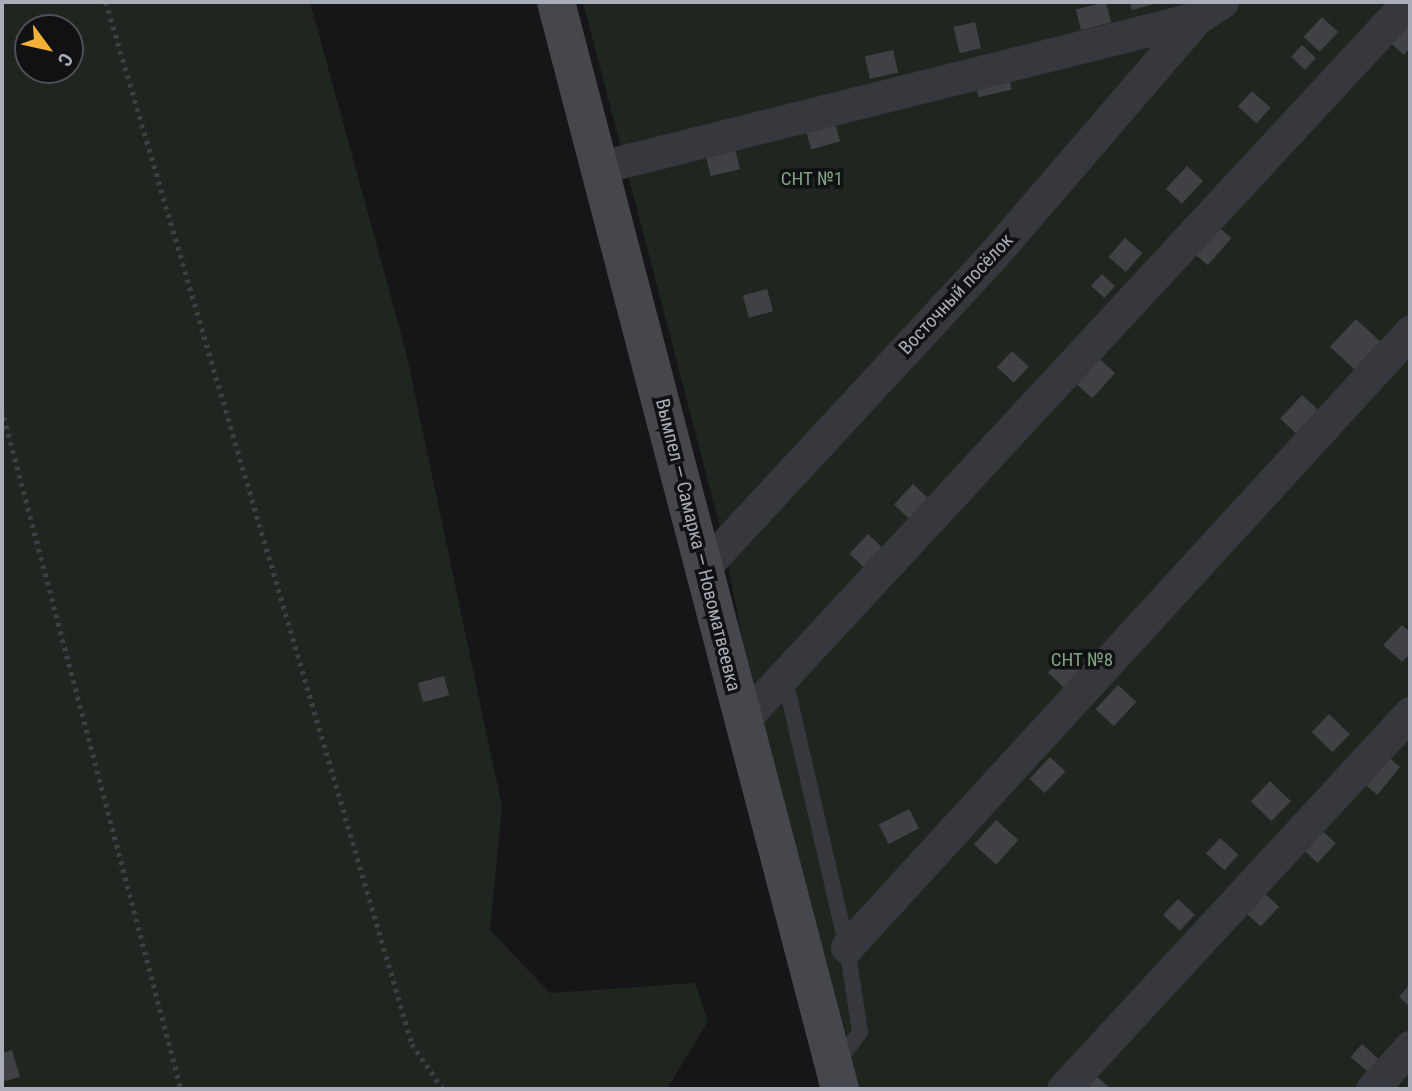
<!DOCTYPE html>
<html>
<head>
<meta charset="utf-8">
<style>
	body { margin:0 }
	#map { position:relative; width:1412px; height:1091px; overflow:hidden; background:#161618; font-family:"Roboto Condensed",sans-serif }
	div>[style] { position:absolute }
	.green>* { inset:0; background:#1e261f }
	.building>* { inset:0; background:#404145; transform-origin:0 0 }
	.path>* { height:4.5px; margin-top:-2.25px; transform-origin:0; background:repeating-linear-gradient(90deg,#3d3f44 0 3.5px,transparent 0 8.5px) }
	.service>* { height:16px; margin:-8px; padding:0 8px; transform-origin:8px; border-radius:8px; background:#37383d }
	.minor>* { height:33px; margin:-16.5px; padding:0 16.5px; transform-origin:16.5px; border-radius:16.5px; background:#37383d }
	.secondary>* { height:38px; margin:-19px; padding:0 19px; transform-origin:19px; border-radius:19px; background:#45474d }
	span { translate:-50% -50%; white-space:nowrap; text-align:center; line-height:1.15; -webkit-text-stroke:7px #111113; paint-order:stroke }
	.park-label { font-size:19px; color:#7fa381 }
	.street-label { font-size:19px; color:#a8adb8 }
	.frame { position:absolute; inset:0; border:4px solid #a8adb8; pointer-events:none }
	.north { position:absolute; left:14px; top:14px; width:70px; height:70px; box-sizing:border-box; background:#111113; border:2px solid #4d4f55; border-radius:50%; rotate:123deg; font-size:19px; font-weight:700; line-height:28px; text-align:center; color:#a8adb8 }
	.north::after { content:''; display:block; margin:auto; width:24px; height:32px; background:#f2b134; clip-path:polygon(50% 0,100% 100%,50% 72%,0 100%) }
</style>
</head>
<body>
<div id="map">
	<div class="green">
		<div style="clip-path:polygon(evenodd,2px 2px,310px 2px,406px 352px,502px 807px,490px 930px,550px 993px,695px 983px,708px 1021px,667px 1089px,2px 1089px,2px 2px,28px 28px,70px 28px,70px 70px,28px 70px,28px 28px)"></div>
		<div style="clip-path:polygon(583px 2px,1209px 2px,723px 539px)"></div>
		<div style="clip-path:polygon(1238px 2px,1410px 2px,1410px 1089px,858px 1089px,759px 725px,728px 565px,1202px 26px)"></div>
	</div>
	<div class="building">
		<div style="left:1106px;top:2px;width:21px;height:31px;rotate:76deg"></div>
		<div style="clip-path:polygon(1130px 2px,1153px 2px,1154px 4px,1132px 10px)"></div>
		<div style="left:1322px;top:17px;width:22px;height:27px;rotate:43deg"></div>
		<div style="left:975px;top:22px;width:27px;height:22px;rotate:77deg"></div>
		<div style="clip-path:polygon(1410px 22px,1410px 48px,1404px 55px,1385px 38px)"></div>
		<div style="left:1302px;top:45px;width:19px;height:16px;rotate:43deg"></div>
		<div style="left:893px;top:50px;width:23px;height:29px;rotate:77deg"></div>
		<div style="left:1008px;top:73px;width:17px;height:34px;rotate:77deg"></div>
		<div style="left:1252px;top:91px;width:25px;height:21px;rotate:42deg"></div>
		<div style="left:834px;top:120px;width:22px;height:30px;rotate:74deg"></div>
		<div style="left:734px;top:144px;width:26px;height:30px;rotate:77deg"></div>
		<div style="left:1187px;top:166px;width:22px;height:31px;rotate:43deg"></div>
		<div style="left:1214px;top:223px;width:23px;height:36px;rotate:41deg"></div>
		<div style="left:1125px;top:238px;width:23px;height:25px;rotate:41deg"></div>
		<div style="left:1102px;top:274px;width:18px;height:16px;rotate:43deg"></div>
		<div style="left:767px;top:289px;width:23px;height:25px;rotate:75deg"></div>
		<div style="left:1356px;top:319px;width:33px;height:38px;rotate:43deg"></div>
		<div style="left:1012px;top:351px;width:23px;height:22px;rotate:43deg"></div>
		<div style="left:1095px;top:355px;width:27px;height:34px;rotate:42deg"></div>
		<div style="left:1302px;top:395px;width:22px;height:32px;rotate:43deg"></div>
		<div style="left:913px;top:484px;width:22px;height:28px;rotate:43deg"></div>
		<div style="left:868px;top:534px;width:19px;height:27px;rotate:43deg"></div>
		<div style="clip-path:polygon(1402px 625px,1410px 632px,1410px 654px,1402px 662px,1383px 645px)"></div>
		<div style="left:1067px;top:652px;width:25px;height:28px;rotate:43deg"></div>
		<div style="left:444px;top:676px;width:20px;height:27px;rotate:75deg"></div>
		<div style="left:1118px;top:685px;width:25px;height:33px;rotate:43deg"></div>
		<div style="left:1329px;top:714px;width:29px;height:25px;rotate:44deg"></div>
		<div style="left:1383px;top:753px;width:22px;height:36px;rotate:39deg"></div>
		<div style="left:1050px;top:757px;width:21px;height:30px;rotate:43deg"></div>
		<div style="left:1270px;top:781px;width:29px;height:28px;rotate:44deg"></div>
		<div style="left:909px;top:809px;width:22px;height:34px;rotate:63deg"></div>
		<div style="left:996px;top:820px;width:30px;height:33px;rotate:42deg"></div>
		<div style="left:1318px;top:827px;width:24px;height:27px;rotate:42deg"></div>
		<div style="left:1220px;top:838px;width:25px;height:21px;rotate:42deg"></div>
		<div style="left:1260px;top:889px;width:26px;height:27px;rotate:43deg"></div>
		<div style="left:1178px;top:899px;width:23px;height:22px;rotate:43deg"></div>
		<div style="clip-path:polygon(1410px 984px,1410px 1007px,1399px 997px)"></div>
		<div style="left:1362px;top:1044px;width:25px;height:17px;rotate:42deg"></div>
		<div style="clip-path:polygon(12px 1050px,20px 1077px,2px 1082px,2px 1053px)"></div>
		<div style="clip-path:polygon(1095px 1075px,1111px 1089px,1082px 1089px)"></div>
	</div>
	<div class="path">
		<div style="left:106px;top:2px;width:1086px;rotate:73.63deg"></div>
		<div style="left:412px;top:1044px;width:55px;rotate:55.4deg"></div>
		<div style="left:2px;top:409px;width:703px;rotate:75.25deg"></div>
	</div>
	<div class="service">
		<div style="left:784px;top:675px;width:279px;rotate:77deg"></div>
		<div style="left:847px;top:947px;width:86px;rotate:81.3deg"></div>
		<div style="left:860px;top:1032px;width:40px;rotate:127deg"></div>
	</div>
	<div class="minor">
		<div style="left:597px;top:168px;width:618px;rotate:-14.04deg"></div>
		<div style="left:1197px;top:18px;width:30px;rotate:-33deg"></div>
		<div style="left:707px;top:564px;width:421px;rotate:-47.2deg"></div>
		<div style="left:993px;top:255px;width:313px;rotate:-49.3deg"></div>
		<div style="left:742px;top:721px;width:980px;rotate:-47.19deg"></div>
		<div style="left:847px;top:947px;width:834px;rotate:-47.53deg"></div>
		<div style="left:1063px;top:1089px;width:512px;rotate:-47.3deg"></div>
		<div style="left:1372px;top:1089px;width:57px;rotate:-47.9deg"></div>
	</div>
	<div class="secondary">
		<div style="left:556px;top:2px;width:1123px;rotate:75.36deg"></div>
	</div>
	<div class="park-label">
		<span style="left:812px;top:179px">СНТ №1</span>
		<span style="left:1082px;top:660px">СНТ №8</span>
	</div>
	<div class="street-label">
		<span style="left:956px;top:294px;rotate:-47deg">Восточный посёлок</span>
		<span style="left:698px;top:545px;rotate:76deg">Вымпел — Самарка — Новоматвеевка</span>
	</div>
	<div class="frame"></div>
	<div class="north">С</div>
</div>
</body>
</html>
